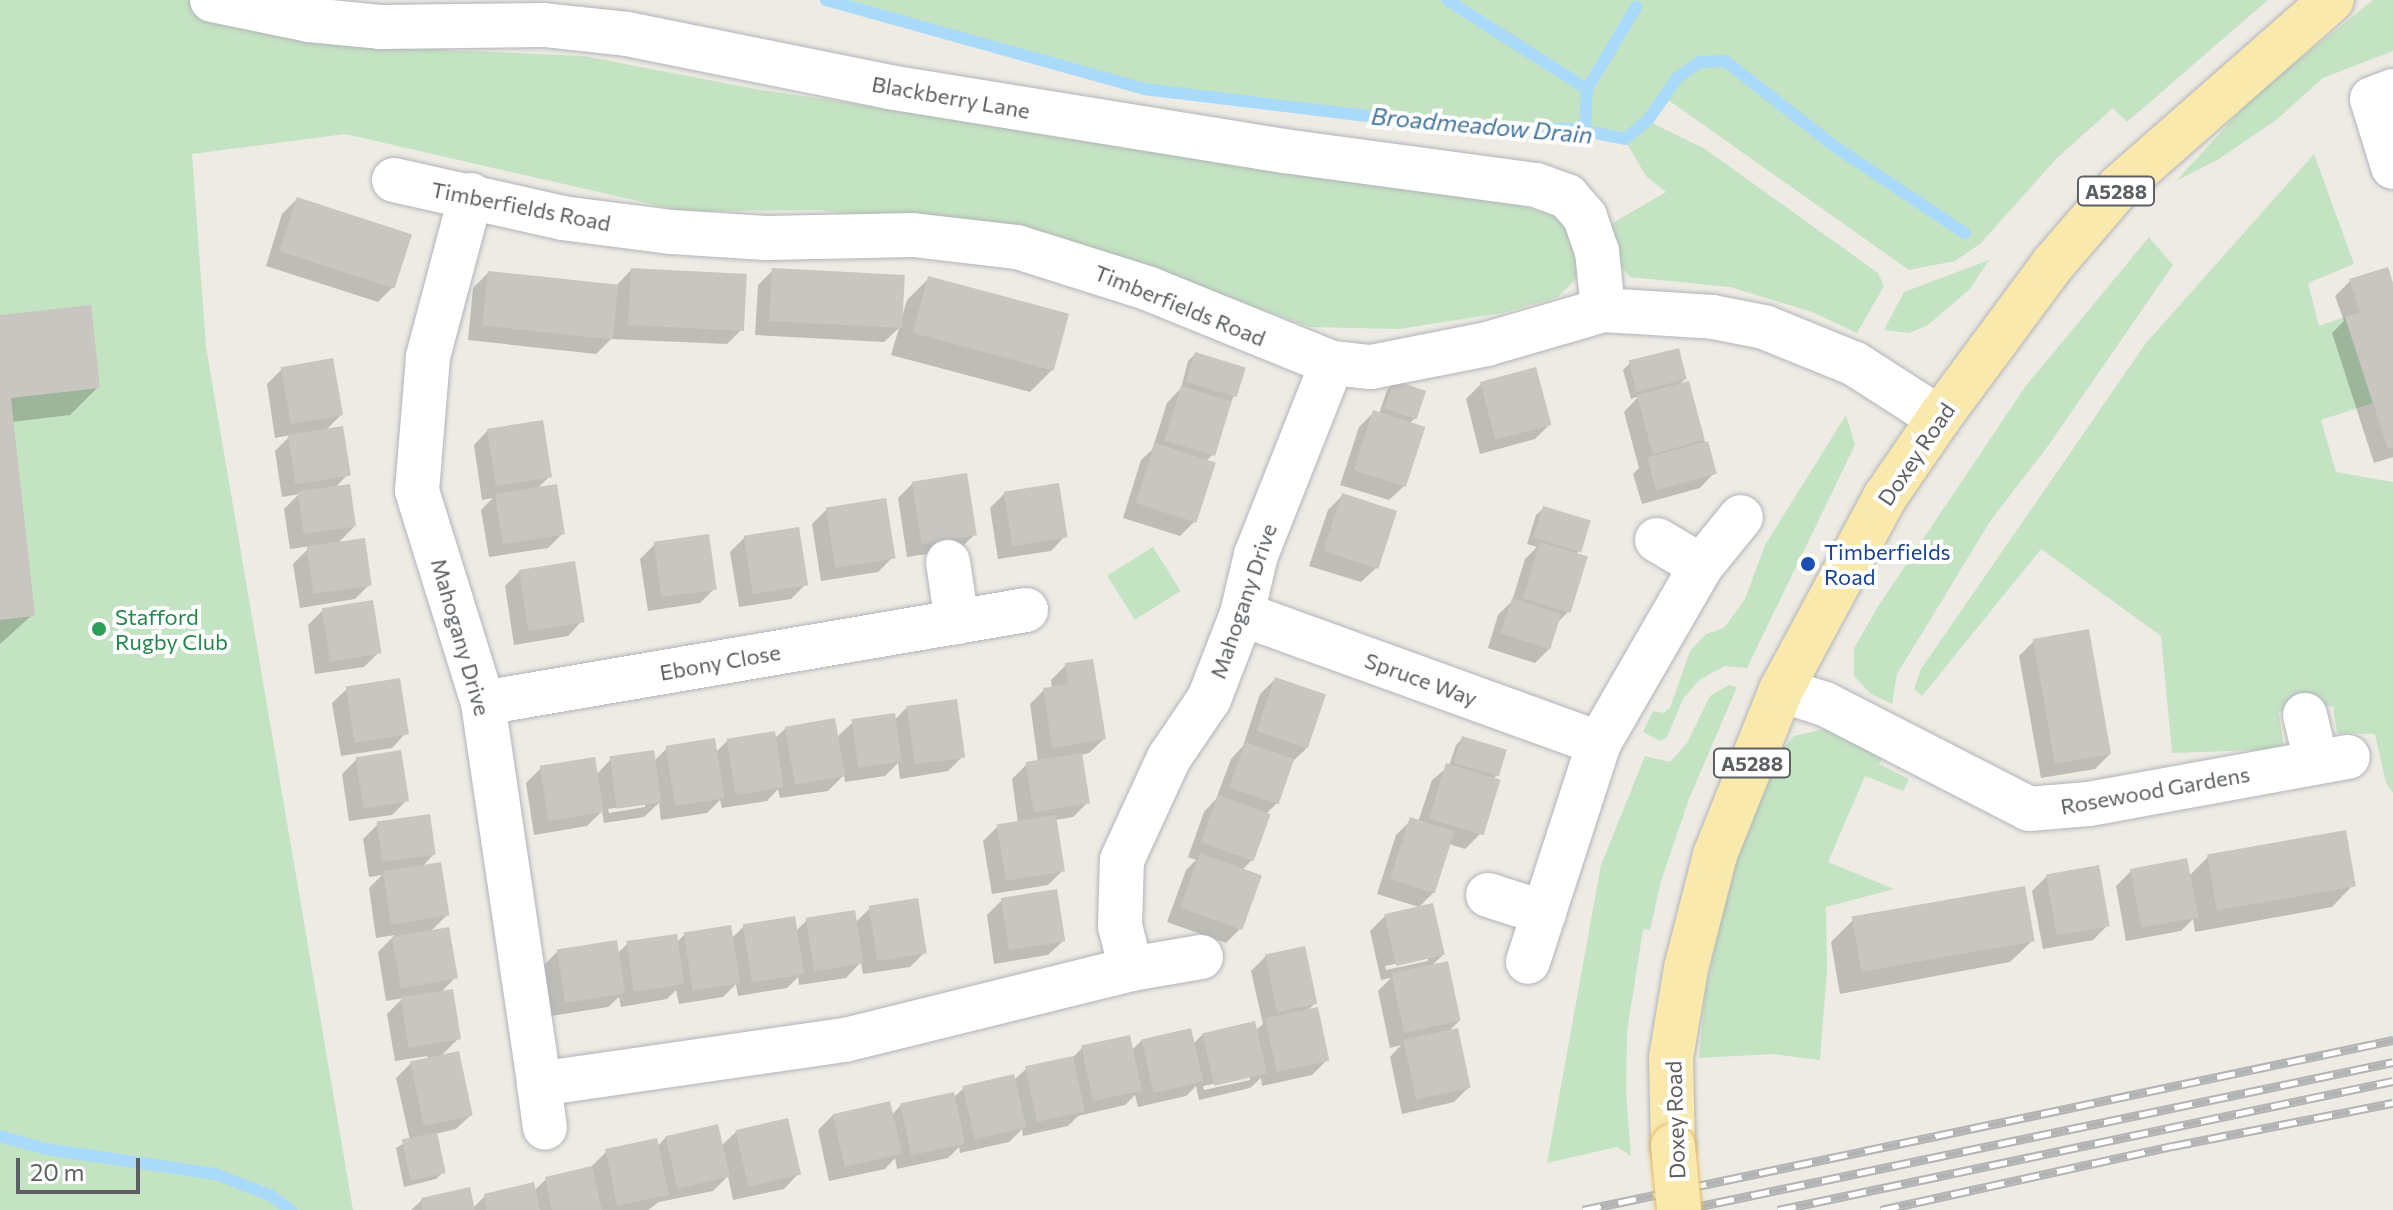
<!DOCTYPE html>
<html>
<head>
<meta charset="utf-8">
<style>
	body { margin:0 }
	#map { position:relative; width:2393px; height:1210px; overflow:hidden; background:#edebe4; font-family:Commissioner,sans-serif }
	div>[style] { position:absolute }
	.green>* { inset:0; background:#c4e3c2; transform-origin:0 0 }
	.shadow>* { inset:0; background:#0003 }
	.stream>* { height:12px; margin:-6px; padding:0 6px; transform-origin:6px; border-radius:6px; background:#a9daf9 }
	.building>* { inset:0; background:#c9c5c0; transform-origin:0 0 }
	.roads { filter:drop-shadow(0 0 2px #b1b4b8) drop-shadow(0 0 2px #b1b4b8) }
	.minor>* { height:44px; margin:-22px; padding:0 22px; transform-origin:22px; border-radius:22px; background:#fff }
	.primary>* { height:44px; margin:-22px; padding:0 22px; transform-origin:22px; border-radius:22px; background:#f9e9ad }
	.rail>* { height:9px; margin-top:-4.5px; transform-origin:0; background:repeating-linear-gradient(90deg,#fff 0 18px,#b2b3b3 0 36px); box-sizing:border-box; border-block:2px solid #b2b3b3 }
	.bridges { filter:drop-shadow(0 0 2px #e7bb63) drop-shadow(0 0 2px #e7bb63) }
	.primary-bridge>* { height:44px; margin:-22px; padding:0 22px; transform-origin:22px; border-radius:22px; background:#f9e9ad }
	.dots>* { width:22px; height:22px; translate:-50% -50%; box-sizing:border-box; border:4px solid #fff; border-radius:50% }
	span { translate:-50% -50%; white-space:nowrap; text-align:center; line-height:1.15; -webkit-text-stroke:8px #fff; paint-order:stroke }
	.shield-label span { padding:2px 6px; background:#fff; border:2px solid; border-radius:6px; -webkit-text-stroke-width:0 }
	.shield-label { font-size:20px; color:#5c6063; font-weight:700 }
	.street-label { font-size:22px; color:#5c6063 }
	.transit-label { font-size:22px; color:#164399 }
	.left { translate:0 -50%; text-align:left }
	.leisure-label { font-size:22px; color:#27864d }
	.water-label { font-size:24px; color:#4476a1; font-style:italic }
	.scale { position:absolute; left:16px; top:1158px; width:124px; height:36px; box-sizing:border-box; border:4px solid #5c6063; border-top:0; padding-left:10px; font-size:24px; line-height:28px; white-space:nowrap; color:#5c6063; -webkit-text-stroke:6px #fff; paint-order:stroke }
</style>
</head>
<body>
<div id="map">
	<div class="green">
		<div style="clip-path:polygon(0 0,204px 0,334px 45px,584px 56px,755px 89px,1502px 200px,1565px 219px,1582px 273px,1558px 297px,1502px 313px,1399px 329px,1310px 327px,1047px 232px,818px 210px,682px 211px,345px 134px,192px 154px,206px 347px,353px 1210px,0 1210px)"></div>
		<div style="clip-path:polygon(826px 0,2268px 0,2127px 122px,2113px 108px,2057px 158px,1980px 244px,1955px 261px,1909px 270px,1664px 97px,1648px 121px,1705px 149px,1878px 273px,1884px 286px,1857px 333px,1812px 312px,1730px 287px,1630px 277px,1611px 253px,1611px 224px,1666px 192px,1646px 176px,1624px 139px,1576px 129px,1464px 128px,1144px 89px)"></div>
		<div style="clip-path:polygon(2373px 0,2393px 0,2393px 51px,2323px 78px,2276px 120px,2219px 159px,2176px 181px,2253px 97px)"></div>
		<div style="clip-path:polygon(2314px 154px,2354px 264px,2308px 283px,2319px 326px,2345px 317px,2373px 403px,2321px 420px,2336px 472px,2393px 482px,2393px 793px,2386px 783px,2375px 734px,2337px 733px,2333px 706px,2279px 712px,2284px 749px,2172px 753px,2161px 636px,2041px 549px,1922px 696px,1914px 689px,1921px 669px,2146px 343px)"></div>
		<div style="clip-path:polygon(2149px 237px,2173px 265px,2048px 446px,1991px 520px,1897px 674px,1892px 704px,1871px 694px,1854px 676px,1854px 648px,1879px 605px,2025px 387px)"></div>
		<div style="clip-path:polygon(1989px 260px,1970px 289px,1928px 325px,1909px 333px,1884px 330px,1904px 292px)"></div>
		<div style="clip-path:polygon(1846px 415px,1855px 445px,1747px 668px,1725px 666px,1699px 680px,1683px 699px,1667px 737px,1660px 741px,1643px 732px,1653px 711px,1663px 713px,1670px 708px,1690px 651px,1706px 634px,1724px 628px,1745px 599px,1765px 545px)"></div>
		<div style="left:1153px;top:547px;width:52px;height:54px;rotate:58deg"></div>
		<div style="clip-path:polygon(1729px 685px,1737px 687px,1689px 799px,1661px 881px,1650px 930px,1643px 929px,1627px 1032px,1626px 1093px,1631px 1156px,1617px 1147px,1547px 1163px,1601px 865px,1645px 756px,1670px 762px,1687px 743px,1710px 696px)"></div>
		<div style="clip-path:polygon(1828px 728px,1886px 751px,1879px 764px,1909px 779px,1903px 791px,1865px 776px,1828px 862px,1894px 889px,1826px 907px,1827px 969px,1820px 1060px,1773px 1054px,1699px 1058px,1705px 994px,1733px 862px,1776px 756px,1794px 736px)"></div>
	</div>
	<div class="shadow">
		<div style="clip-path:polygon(297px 199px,393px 287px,378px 302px,266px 266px,282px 214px)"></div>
		<div style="clip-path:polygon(631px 270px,742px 329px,727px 344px,611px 339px,596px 354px,468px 340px,473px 288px,488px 273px,617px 285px)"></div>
		<div style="clip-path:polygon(773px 270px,902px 317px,907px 300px,929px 278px,1052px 370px,1030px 392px,891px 355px,899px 328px,884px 342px,755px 335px,758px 285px)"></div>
		<div style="clip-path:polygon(2350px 281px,2393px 290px,2393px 457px,2374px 463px,2332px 333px,2344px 321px,2335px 296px)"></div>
		<div style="clip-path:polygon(0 317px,98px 387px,70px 415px,12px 422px,32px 615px,0 644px)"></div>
		<div style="clip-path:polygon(1195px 354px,1243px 370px,1212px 455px,1206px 461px,1195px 521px,1180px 536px,1123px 518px,1141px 460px,1152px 450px,1167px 403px,1181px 388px,1188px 361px)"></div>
		<div style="clip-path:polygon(1630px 363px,1685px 379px,1677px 387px,1688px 384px,1714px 473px,1700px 488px,1642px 504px,1633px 474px,1639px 468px,1624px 412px,1639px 396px,1631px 399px,1623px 370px)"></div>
		<div style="clip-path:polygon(282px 369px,341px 415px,325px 431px,348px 474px,334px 489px,354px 527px,336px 545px,370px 584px,355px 599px,300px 608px,293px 564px,311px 546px,290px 549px,284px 509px,299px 494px,282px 497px,275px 451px,291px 435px,275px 438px,267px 384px)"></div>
		<div style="clip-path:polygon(1394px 383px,1415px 418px,1409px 424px,1404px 486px,1389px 500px,1340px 485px,1359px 427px,1373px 413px,1379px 414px,1387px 390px)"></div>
		<div style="clip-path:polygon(1481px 384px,1550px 424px,1535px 439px,1480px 454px,1466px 399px)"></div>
		<div style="clip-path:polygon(488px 430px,549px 477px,537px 489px,563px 533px,548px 548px,489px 557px,481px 510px,493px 498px,482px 500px,474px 445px)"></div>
		<div style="clip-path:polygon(913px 483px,975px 534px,960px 549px,907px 557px,898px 498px)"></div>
		<div style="clip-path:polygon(1005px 493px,1065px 536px,1051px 551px,998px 559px,990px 508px)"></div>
		<div style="clip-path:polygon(1343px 495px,1376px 568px,1361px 582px,1309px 566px,1328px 510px)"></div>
		<div style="clip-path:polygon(1544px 508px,1579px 551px,1575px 555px,1568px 612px,1557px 623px,1550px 648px,1535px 663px,1488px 648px,1498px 615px,1512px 601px,1525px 559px,1537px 547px,1527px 544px,1536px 515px)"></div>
		<div style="clip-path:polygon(827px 509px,893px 557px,878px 572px,821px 581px,812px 524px)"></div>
		<div style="clip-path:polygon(745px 537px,806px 584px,791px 599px,739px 607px,730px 552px)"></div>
		<div style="clip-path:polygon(655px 544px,715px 588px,700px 603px,648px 611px,640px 559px)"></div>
		<div style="clip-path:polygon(520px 571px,582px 621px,568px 636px,514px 645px,505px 586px)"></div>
		<div style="clip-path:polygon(323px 610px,379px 652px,364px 667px,315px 674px,308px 625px)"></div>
		<div style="clip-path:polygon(2034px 641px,2110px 754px,2095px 769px,2041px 778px,2019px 656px)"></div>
		<div style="clip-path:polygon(1066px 665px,1104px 739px,1089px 753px,1080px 755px,1088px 802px,1073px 817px,1055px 820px,1063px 870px,1048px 885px,992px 894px,983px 841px,998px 826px,1018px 823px,1012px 779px,1027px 764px,1038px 762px,1030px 704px,1044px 690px,1052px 688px,1051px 680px)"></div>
		<div style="clip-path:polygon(1275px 679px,1306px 749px,1291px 763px,1276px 804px,1266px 814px,1252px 860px,1242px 870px,1241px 928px,1226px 943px,1167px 922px,1186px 870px,1196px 860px,1188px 857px,1204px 812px,1216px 799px,1231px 759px,1243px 746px,1260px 694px)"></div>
		<div style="clip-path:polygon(347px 689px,406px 733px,392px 748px,341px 756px,332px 703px)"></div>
		<div style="clip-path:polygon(evenodd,906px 708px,963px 756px,948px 771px,900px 779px,898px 763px,885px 776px,845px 782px,844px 775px,828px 791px,780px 798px,778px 789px,767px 801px,722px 808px,720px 800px,707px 813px,661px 820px,659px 803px,644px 817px,604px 823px,602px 811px,587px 826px,534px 835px,526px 783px,541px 768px,596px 775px,611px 759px,653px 762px,667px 748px,715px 753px,728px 740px,774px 739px,786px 728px,836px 738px,853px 722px,894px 721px,906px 708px,645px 803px,645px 807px,609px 813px,608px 809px,645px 803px)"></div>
		<div style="clip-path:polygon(1463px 738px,1496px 776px,1492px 780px,1480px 834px,1465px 849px,1449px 844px,1434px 892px,1419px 907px,1377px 894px,1396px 835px,1411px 820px,1418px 822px,1432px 780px,1449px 766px,1456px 745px)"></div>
		<div style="clip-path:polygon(357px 759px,407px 800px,392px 815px,349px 821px,342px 774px)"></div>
		<div style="clip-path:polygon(378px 824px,434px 854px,422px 867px,447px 915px,430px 932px,455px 978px,440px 993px,459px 1038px,440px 1057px,471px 1115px,456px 1129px,435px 1134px,443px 1172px,436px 1179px,404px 1187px,396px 1148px,410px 1140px,396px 1078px,411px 1063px,428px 1059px,427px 1056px,395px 1061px,387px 1014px,403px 998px,386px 1001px,378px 952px,395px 935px,376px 938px,369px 888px,382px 875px,369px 877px,363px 839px)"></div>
		<div style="clip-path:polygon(2208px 857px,2353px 885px,2332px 907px,2195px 932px,2193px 919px,2181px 931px,2126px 941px,2116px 886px,2131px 871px,2188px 877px)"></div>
		<div style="clip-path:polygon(2047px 876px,2108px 925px,2093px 940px,2043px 949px,2032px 891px)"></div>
		<div style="clip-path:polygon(1002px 900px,1063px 941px,1048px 955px,994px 964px,987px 915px)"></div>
		<div style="clip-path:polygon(870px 908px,925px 952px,910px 967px,863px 974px,861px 962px,846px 978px,799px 985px,798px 977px,787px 988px,738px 996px,736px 984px,723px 997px,679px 1004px,676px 990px,667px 999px,621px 1007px,619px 997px,608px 1007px,551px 1016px,543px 966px,558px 951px,617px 954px,628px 943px,676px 943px,685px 934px,731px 939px,744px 926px,795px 932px,807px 920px,855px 923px)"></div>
		<div style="clip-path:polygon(evenodd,1385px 916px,1443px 955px,1430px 967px,1459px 1021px,1447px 1033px,1469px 1087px,1454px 1102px,1402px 1114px,1390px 1057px,1401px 1045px,1390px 1048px,1378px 991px,1391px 978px,1381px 980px,1370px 931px,1385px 916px,1428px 957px,1428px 961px,1386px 970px,1385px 966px,1428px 957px)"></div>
		<div style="clip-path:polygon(1853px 920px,2032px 941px,2010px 962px,1840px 994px,1831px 942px)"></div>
		<div style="clip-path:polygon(evenodd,1266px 956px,1315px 1003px,1306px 1012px,1327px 1060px,1312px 1075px,1262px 1086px,1261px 1078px,1250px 1088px,1199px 1100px,1196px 1086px,1186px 1096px,1138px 1107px,1135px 1095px,1125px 1105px,1078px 1116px,1068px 1126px,1023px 1136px,1022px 1129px,1009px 1142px,960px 1153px,959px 1147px,948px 1158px,897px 1169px,895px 1158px,885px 1169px,829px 1181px,818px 1130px,833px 1115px,891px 1116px,901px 1105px,953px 1098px,964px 1088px,1013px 1081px,1026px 1069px,1072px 1058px,1082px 1048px,1131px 1051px,1142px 1040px,1193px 1044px,1203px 1034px,1255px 1031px,1263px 1024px,1251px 971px,1266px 956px,1250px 1076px,1250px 1080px,1204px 1090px,1203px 1086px,1250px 1076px)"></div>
		<div style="clip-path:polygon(736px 1132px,798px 1174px,784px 1189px,733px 1200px,728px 1176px,713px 1191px,659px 1202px,648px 1210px,411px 1210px,422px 1200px,473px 1208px,485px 1196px,534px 1191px,546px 1179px,592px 1166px,606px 1152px,657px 1147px,666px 1137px,721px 1146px)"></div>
	</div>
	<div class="stream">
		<div style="left:826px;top:0;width:330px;rotate:15.6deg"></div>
		<div style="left:1144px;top:89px;width:322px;rotate:6.9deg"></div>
		<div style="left:1464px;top:128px;width:112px;rotate:0.5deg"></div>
		<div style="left:1576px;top:129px;width:50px;rotate:11.5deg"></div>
		<div style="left:1625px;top:139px;width:30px;rotate:-40deg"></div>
		<div style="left:1648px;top:120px;width:51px;rotate:-55.4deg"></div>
		<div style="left:1677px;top:78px;width:27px;rotate:-36deg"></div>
		<div style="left:1699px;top:62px;width:26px;rotate:-2deg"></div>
		<div style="left:1725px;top:61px;width:138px;rotate:37.9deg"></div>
		<div style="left:1834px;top:146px;width:157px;rotate:33.6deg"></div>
		<div style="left:1447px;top:0;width:166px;rotate:32.4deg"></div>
		<div style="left:1587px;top:89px;width:41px;rotate:92.8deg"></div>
		<div style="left:1587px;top:89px;width:96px;rotate:-59.1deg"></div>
		<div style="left:0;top:1136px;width:48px;rotate:15.8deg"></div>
		<div style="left:46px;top:1149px;width:171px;rotate:8.4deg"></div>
		<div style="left:215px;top:1174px;width:59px;rotate:20.9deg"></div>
		<div style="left:270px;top:1195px;width:26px;rotate:36deg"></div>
	</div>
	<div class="building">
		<div style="left:297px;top:197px;width:121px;height:57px;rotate:18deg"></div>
		<div style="clip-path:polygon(2388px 267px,2393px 283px,2393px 448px,2388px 449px,2345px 317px,2360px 312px,2349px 279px)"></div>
		<div style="left:631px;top:268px;width:116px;height:57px;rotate:3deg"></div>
		<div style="left:772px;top:268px;width:133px;height:53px;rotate:3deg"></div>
		<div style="left:488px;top:271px;width:131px;height:55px;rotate:6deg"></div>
		<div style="left:928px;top:276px;width:146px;height:59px;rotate:15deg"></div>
		<div style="clip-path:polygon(91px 305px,100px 388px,11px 398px,35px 616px,0 620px,0 315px)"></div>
		<div style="left:1679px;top:348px;width:32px;height:52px;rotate:76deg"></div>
		<div style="left:1195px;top:352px;width:53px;height:31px;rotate:17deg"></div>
		<div style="left:333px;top:358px;width:58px;height:53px;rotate:80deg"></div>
		<div style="left:1536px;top:367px;width:60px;height:58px;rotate:75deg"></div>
		<div style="left:1394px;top:380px;width:34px;height:30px;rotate:19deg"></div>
		<div style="left:1689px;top:381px;width:61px;height:54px;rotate:75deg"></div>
		<div style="left:1181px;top:386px;width:53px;height:57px;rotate:17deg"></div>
		<div style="left:1373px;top:410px;width:55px;height:63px;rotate:18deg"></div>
		<div style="left:543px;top:420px;width:58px;height:57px;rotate:81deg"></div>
		<div style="left:343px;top:426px;width:50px;height:56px;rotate:81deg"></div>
		<div style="left:1708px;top:441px;width:34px;height:63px;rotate:75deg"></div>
		<div style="left:1155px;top:443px;width:64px;height:63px;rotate:18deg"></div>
		<div style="left:967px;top:473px;width:63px;height:56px;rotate:81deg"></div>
		<div style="left:1059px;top:483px;width:55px;height:56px;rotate:81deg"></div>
		<div style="left:350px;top:484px;width:43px;height:53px;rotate:82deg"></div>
		<div style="left:557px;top:484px;width:51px;height:63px;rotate:81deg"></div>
		<div style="left:1342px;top:493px;width:58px;height:61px;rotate:18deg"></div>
		<div style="left:886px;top:498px;width:61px;height:61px;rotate:81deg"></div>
		<div style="left:1543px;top:506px;width:50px;height:33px;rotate:17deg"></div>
		<div style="left:799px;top:527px;width:59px;height:56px;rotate:81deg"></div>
		<div style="left:709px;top:534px;width:56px;height:56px;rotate:82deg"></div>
		<div style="left:365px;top:538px;width:48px;height:59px;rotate:82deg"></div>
		<div style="left:1540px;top:542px;width:50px;height:59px;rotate:17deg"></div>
		<div style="left:575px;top:561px;width:62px;height:57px;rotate:81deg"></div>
		<div style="left:1512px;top:598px;width:52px;height:37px;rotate:18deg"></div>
		<div style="left:373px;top:600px;width:54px;height:52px;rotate:81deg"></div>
		<div style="left:2089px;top:629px;width:127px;height:57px;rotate:80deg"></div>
		<div style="clip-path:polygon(1093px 659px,1106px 739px,1052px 748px,1043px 688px,1068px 684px,1065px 663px)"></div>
		<div style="left:1275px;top:677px;width:54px;height:57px;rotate:19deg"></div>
		<div style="left:400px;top:678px;width:57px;height:55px;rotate:81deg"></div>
		<div style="left:957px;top:699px;width:59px;height:51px;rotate:82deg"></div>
		<div style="left:895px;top:713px;width:49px;height:44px;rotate:82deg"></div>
		<div style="left:835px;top:718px;width:59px;height:51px;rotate:80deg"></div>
		<div style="left:775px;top:731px;width:57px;height:49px;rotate:81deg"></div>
		<div style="left:1462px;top:736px;width:47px;height:28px;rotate:17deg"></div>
		<div style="left:715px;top:738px;width:61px;height:50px;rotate:81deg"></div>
		<div style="left:1245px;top:742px;width:52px;height:48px;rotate:19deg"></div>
		<div style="left:401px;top:750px;width:52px;height:46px;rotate:81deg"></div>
		<div style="left:654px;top:750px;width:53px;height:45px;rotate:82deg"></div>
		<div style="left:1082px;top:753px;width:51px;height:57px;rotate:81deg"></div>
		<div style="left:595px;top:757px;width:56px;height:56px;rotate:81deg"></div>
		<div style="left:1446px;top:763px;width:57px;height:58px;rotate:17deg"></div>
		<div style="left:1218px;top:795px;width:56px;height:50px;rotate:20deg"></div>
		<div style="left:430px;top:814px;width:41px;height:54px;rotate:82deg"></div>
		<div style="left:1056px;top:815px;width:57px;height:60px;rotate:81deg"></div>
		<div style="left:1410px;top:817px;width:47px;height:65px;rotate:18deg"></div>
		<div style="left:2346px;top:830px;width:57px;height:141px;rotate:80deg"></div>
		<div style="left:1200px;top:853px;width:66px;height:58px;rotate:20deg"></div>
		<div style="left:2187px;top:858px;width:60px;height:58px;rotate:79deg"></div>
		<div style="left:441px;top:862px;width:54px;height:59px;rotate:81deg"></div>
		<div style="left:2099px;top:865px;width:62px;height:54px;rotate:80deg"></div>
		<div style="left:2025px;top:886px;width:56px;height:176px;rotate:80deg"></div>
		<div style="left:1057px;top:889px;width:53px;height:57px;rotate:81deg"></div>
		<div style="left:918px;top:898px;width:56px;height:50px;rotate:81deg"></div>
		<div style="left:1433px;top:903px;width:53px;height:50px;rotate:77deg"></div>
		<div style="left:855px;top:910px;width:54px;height:50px;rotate:81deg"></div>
		<div style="left:795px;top:916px;width:59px;height:53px;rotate:81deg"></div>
		<div style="left:731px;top:925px;width:59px;height:48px;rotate:81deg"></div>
		<div style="left:449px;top:927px;width:52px;height:58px;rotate:80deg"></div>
		<div style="left:677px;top:934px;width:51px;height:51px;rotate:82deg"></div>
		<div style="left:617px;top:940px;width:54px;height:61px;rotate:81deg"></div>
		<div style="left:1305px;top:946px;width:59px;height:41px;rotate:78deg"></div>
		<div style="left:1448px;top:961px;width:61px;height:58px;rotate:78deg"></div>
		<div style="left:453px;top:989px;width:51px;height:53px;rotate:81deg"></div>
		<div style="left:1318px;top:1007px;width:55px;height:54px;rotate:78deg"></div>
		<div style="left:1255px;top:1021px;width:54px;height:54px;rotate:77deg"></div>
		<div style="left:1191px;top:1028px;width:55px;height:51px;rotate:77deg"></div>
		<div style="left:1458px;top:1028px;width:61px;height:56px;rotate:78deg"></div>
		<div style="left:1130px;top:1035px;width:57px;height:50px;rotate:78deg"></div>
		<div style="left:459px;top:1051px;width:66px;height:50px;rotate:78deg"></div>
		<div style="left:1073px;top:1056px;width:57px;height:49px;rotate:78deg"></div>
		<div style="left:1014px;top:1074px;width:55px;height:53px;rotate:77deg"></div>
		<div style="left:954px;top:1092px;width:53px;height:55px;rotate:78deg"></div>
		<div style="left:890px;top:1101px;width:54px;height:59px;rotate:77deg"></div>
		<div style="left:788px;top:1118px;width:58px;height:54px;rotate:77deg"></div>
		<div style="left:718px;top:1124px;width:54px;height:54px;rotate:77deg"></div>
		<div style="left:437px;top:1132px;width:42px;height:36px;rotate:78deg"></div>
		<div style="left:657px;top:1138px;width:58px;height:53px;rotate:78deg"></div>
		<div style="clip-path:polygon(592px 1166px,602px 1210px,552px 1210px,545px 1177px)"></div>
		<div style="clip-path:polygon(534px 1182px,540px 1210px,487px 1210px,484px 1194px)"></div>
		<div style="clip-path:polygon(470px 1187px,475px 1210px,423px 1210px,421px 1198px)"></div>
	</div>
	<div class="roads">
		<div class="minor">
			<div style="left:212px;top:0;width:99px;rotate:11.7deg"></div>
			<div style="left:309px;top:20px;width:71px;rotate:5.6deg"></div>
			<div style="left:380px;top:27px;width:164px;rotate:-0.7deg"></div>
			<div style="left:544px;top:25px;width:83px;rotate:6.2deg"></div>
			<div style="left:627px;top:34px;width:267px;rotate:11.4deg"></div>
			<div style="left:889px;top:87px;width:400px;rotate:9.2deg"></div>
			<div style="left:1284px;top:151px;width:254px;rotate:7.7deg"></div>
			<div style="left:1536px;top:185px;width:33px;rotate:20deg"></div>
			<div style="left:1567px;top:196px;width:28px;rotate:49deg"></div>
			<div style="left:1585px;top:217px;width:36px;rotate:71deg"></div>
			<div style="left:1597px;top:251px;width:59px;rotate:84.2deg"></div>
			<div style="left:2393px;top:91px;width:22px;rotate:159deg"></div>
			<div style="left:2372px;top:99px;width:71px;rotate:72.8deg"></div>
			<div style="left:394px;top:180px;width:172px;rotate:12.7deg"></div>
			<div style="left:562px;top:218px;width:111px;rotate:7.3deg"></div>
			<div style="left:672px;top:232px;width:94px;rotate:3.7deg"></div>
			<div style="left:766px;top:238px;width:147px;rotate:-1.2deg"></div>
			<div style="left:913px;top:235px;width:105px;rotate:6.6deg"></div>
			<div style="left:1017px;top:247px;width:136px;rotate:17.5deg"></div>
			<div style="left:1147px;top:288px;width:200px;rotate:22.1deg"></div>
			<div style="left:1332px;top:363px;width:39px;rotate:6deg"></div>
			<div style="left:1371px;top:367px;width:118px;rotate:-11.2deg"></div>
			<div style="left:1487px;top:344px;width:121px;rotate:-16.3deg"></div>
			<div style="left:1603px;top:310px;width:110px;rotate:3.6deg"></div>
			<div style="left:1713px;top:317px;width:52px;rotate:11.1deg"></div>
			<div style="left:1764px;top:327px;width:98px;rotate:22.1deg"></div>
			<div style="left:1855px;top:364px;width:100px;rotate:32.7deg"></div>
			<div style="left:471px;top:195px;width:168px;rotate:104.9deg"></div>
			<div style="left:428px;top:357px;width:134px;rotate:94.7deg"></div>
			<div style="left:417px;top:491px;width:222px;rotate:72.7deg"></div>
			<div style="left:483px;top:703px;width:385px;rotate:81.6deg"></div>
			<div style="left:539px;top:1084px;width:309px;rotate:-8.2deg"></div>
			<div style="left:845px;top:1040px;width:295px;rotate:-13.9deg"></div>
			<div style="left:1131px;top:969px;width:71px;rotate:-9.7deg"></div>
			<div style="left:1657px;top:540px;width:51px;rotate:30.6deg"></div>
			<div style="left:948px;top:562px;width:61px;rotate:81.5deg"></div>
			<div style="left:1242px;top:614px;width:380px;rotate:19.9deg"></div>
			<div style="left:1599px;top:743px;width:230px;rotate:108deg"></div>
			<div style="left:1781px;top:690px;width:46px;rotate:17.7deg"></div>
			<div style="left:1825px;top:704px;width:229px;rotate:27.2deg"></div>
			<div style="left:2029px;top:809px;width:60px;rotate:-4.8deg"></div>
			<div style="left:2089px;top:804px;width:263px;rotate:-10.3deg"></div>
			<div style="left:483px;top:703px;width:551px;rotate:-9.72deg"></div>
			<div style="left:2305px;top:715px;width:47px;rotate:76.6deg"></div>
			<div style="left:1599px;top:743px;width:204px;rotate:-60deg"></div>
			<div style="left:1701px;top:566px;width:63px;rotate:-50.8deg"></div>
			<div style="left:1488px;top:895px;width:59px;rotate:17.8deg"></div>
			<div style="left:1131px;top:969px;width:44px;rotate:-104.3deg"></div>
			<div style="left:1120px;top:926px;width:66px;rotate:-88.3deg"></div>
			<div style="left:1122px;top:860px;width:112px;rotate:-65.3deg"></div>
			<div style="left:1169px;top:758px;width:71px;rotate:-55.9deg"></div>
			<div style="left:1209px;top:699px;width:91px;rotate:-68.8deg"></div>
			<div style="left:1242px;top:614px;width:61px;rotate:-76.7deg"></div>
			<div style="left:1256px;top:555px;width:206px;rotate:-68.4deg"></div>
			<div style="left:539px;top:1084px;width:44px;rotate:82.2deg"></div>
		</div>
		<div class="primary">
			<div style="left:1673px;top:1146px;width:88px;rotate:-91.3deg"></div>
			<div style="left:1671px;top:1058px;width:91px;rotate:-80.5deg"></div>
			<div style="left:1686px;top:968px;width:117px;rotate:-75.6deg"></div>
			<div style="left:1715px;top:855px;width:178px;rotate:-68.2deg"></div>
			<div style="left:1781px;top:690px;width:219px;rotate:-61.7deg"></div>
			<div style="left:1885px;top:497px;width:96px;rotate:-55.6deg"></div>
			<div style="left:1939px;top:418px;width:192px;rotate:-53.5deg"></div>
			<div style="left:2053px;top:264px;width:103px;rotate:-49.3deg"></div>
			<div style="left:2120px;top:186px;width:282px;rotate:-41.3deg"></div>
		</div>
	</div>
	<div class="rail">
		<div style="left:1583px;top:1210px;width:828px;rotate:-11.85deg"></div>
		<div style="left:1681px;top:1210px;width:727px;rotate:-11.74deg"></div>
		<div style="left:1778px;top:1210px;width:628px;rotate:-11.85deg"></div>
		<div style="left:1881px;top:1210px;width:299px;rotate:-12.4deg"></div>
		<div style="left:2173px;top:1146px;width:224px;rotate:-11.1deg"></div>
	</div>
	<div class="bridges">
		<div class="primary-bridge">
			<div style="left:1673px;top:1146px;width:64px;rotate:84.6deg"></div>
		</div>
	</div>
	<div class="dots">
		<div style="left:1808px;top:564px;background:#1a4fb4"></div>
		<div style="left:99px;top:629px;background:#2e9e5b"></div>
	</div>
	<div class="shield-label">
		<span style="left:2116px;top:191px">A5288</span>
		<span style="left:1752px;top:763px">A5288</span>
	</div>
	<div class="street-label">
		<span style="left:951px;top:97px;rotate:10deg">Blackberry Lane</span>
		<span style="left:521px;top:206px;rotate:11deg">Timberfields Road</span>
		<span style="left:1180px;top:305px;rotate:22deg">Timberfields Road</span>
		<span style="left:1916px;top:454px;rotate:-56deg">Doxey Road</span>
		<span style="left:1243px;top:601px;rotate:-71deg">Mahogany Drive</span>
		<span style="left:461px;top:637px;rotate:74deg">Mahogany Drive</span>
		<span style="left:720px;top:662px;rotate:-10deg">Ebony Close</span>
		<span style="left:1421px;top:679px;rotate:20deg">Spruce Way</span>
		<span style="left:2155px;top:790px;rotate:-10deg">Rosewood Gardens</span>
		<span style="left:1675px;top:1120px;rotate:-92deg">Doxey Road</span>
	</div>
	<div class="transit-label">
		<span class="left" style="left:1824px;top:564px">Timberfields<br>Road</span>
	</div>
	<div class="leisure-label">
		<span class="left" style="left:115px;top:629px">Stafford<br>Rugby Club</span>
	</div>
	<div class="water-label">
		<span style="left:1482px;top:125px;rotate:5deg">Broadmeadow Drain</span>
	</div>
	<div class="scale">20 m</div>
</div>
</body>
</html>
